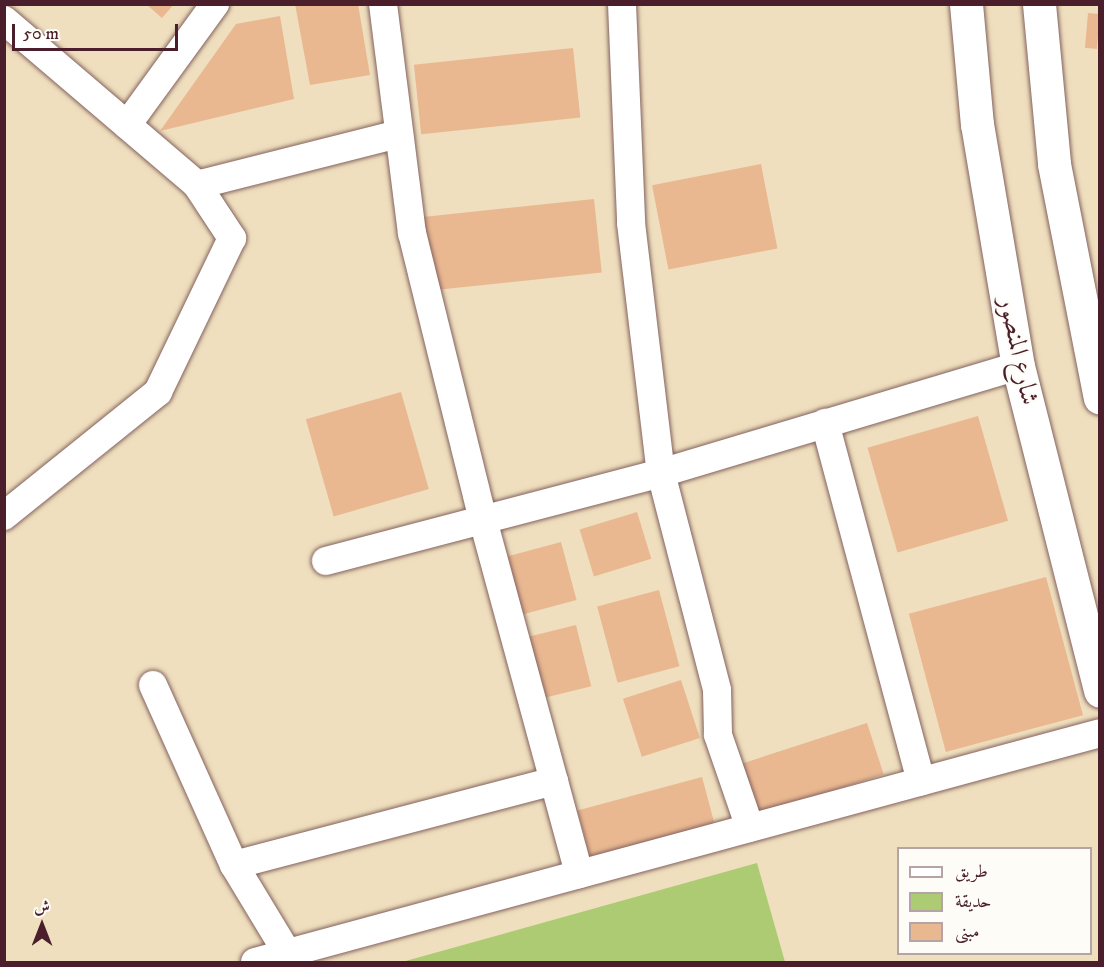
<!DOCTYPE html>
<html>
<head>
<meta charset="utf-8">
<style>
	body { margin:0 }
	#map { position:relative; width:1104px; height:967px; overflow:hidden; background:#efdfbe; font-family:"IM FELL DW Pica",Amiri,serif }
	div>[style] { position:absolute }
	.green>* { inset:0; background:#adcb72 }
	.building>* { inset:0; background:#e9b891; transform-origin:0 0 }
	.roads { filter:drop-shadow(0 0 2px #84625e) drop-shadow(0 0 2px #84625e) }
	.minor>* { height:28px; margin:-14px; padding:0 14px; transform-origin:14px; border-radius:14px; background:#fff }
	.major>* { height:33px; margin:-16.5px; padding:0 16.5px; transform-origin:16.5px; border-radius:16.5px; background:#fff }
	span { translate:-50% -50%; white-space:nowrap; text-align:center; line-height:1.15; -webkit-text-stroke:5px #fdfcf7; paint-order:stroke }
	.street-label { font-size:26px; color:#4a1f2b }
	.frame { position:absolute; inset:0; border:6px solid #4a1f2b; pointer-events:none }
	.legend { position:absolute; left:897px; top:847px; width:195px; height:108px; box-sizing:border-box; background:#fdfcf7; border:2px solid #b5a4a5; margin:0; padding:8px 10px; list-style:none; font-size:18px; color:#4a1f2b }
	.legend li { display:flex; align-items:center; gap:12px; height:30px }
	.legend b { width:30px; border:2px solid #b5a4a5 }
	.north { position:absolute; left:12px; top:895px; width:60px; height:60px; -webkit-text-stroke:4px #fdfcf7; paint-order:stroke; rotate:0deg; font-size:16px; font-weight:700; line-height:24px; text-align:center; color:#4a1f2b }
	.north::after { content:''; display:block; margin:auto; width:21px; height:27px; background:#4a1f2b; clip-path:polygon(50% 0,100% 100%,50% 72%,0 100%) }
	.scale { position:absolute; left:12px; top:24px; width:166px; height:27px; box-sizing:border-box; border:3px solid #4a1f2b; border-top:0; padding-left:8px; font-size:18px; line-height:21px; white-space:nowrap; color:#4a1f2b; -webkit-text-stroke:4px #fdfcf7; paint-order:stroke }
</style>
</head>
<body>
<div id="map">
	<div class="green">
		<div style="clip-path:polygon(757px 863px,785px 962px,402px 962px)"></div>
	</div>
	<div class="building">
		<div style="clip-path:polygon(146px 4px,174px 4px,162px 18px)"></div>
		<div style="clip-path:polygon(295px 4px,358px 4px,370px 75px,310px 85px)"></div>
		<div style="left:1088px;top:13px;width:12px;height:35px;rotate:5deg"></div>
		<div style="clip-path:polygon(280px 16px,294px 99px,160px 131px,236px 24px)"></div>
		<div style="left:573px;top:48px;width:70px;height:160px;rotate:84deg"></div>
		<div style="left:761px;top:164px;width:86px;height:111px;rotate:79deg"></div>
		<div style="left:594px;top:199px;width:74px;height:172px;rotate:84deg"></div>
		<div style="left:401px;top:392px;width:101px;height:99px;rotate:74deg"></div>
		<div style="left:978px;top:416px;width:109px;height:115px;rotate:74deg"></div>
		<div style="left:637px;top:512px;width:49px;height:60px;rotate:73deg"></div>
		<div style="left:561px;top:542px;width:60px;height:58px;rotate:75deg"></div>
		<div style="left:1046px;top:577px;width:143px;height:142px;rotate:75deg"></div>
		<div style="left:659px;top:590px;width:79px;height:64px;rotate:75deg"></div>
		<div style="left:576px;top:625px;width:63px;height:49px;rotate:76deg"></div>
		<div style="left:681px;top:680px;width:61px;height:61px;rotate:72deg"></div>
		<div style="left:867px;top:723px;width:54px;height:131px;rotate:72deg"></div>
		<div style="left:702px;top:777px;width:50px;height:129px;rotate:75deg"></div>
	</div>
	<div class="roads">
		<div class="minor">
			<div style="left:383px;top:4px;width:231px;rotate:82.8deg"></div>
			<div style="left:412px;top:233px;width:296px;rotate:76.1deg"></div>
			<div style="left:483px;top:520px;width:367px;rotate:74.8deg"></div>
			<div style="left:622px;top:4px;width:219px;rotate:87.6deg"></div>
			<div style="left:631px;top:223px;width:252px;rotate:83.2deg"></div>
			<div style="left:661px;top:473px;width:224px;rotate:75.5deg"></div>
			<div style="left:717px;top:690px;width:45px;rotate:88.7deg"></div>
			<div style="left:718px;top:735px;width:98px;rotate:71deg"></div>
			<div style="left:4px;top:20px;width:254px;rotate:40.5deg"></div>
			<div style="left:197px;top:185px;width:64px;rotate:56.6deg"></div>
			<div style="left:232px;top:238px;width:171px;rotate:115.7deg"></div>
			<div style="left:158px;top:392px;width:198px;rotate:141.2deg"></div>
			<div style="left:127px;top:125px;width:150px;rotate:-54deg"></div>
			<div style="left:197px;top:185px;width:208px;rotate:-14.2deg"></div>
			<div style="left:825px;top:423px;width:371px;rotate:75deg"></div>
			<div style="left:326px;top:561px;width:346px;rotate:-14.7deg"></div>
			<div style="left:661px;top:473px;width:373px;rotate:-16.7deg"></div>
			<div style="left:153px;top:685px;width:197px;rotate:65.8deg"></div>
			<div style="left:234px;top:865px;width:104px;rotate:58.8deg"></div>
			<div style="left:234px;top:865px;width:331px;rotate:-14.7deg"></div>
			<div style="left:255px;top:962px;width:875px;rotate:-15.16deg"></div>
		</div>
		<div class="major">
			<div style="left:966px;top:4px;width:121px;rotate:84.8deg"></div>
			<div style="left:977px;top:124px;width:245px;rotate:80.4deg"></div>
			<div style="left:1018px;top:366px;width:335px;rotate:75.8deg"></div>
			<div style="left:1039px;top:4px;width:161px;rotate:84.6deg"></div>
			<div style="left:1054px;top:164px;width:238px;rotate:78.9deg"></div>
		</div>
	</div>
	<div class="street-label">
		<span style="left:1018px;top:351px;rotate:78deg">شارع المنصور</span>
	</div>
	<div class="frame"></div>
	<ul class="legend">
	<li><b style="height:8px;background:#fff"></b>طريق</li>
	<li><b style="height:16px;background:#adcb72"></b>حديقة</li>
	<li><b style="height:16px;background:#e9b891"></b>مبنى</li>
	</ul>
	<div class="north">ش</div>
	<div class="scale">50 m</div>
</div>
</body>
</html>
